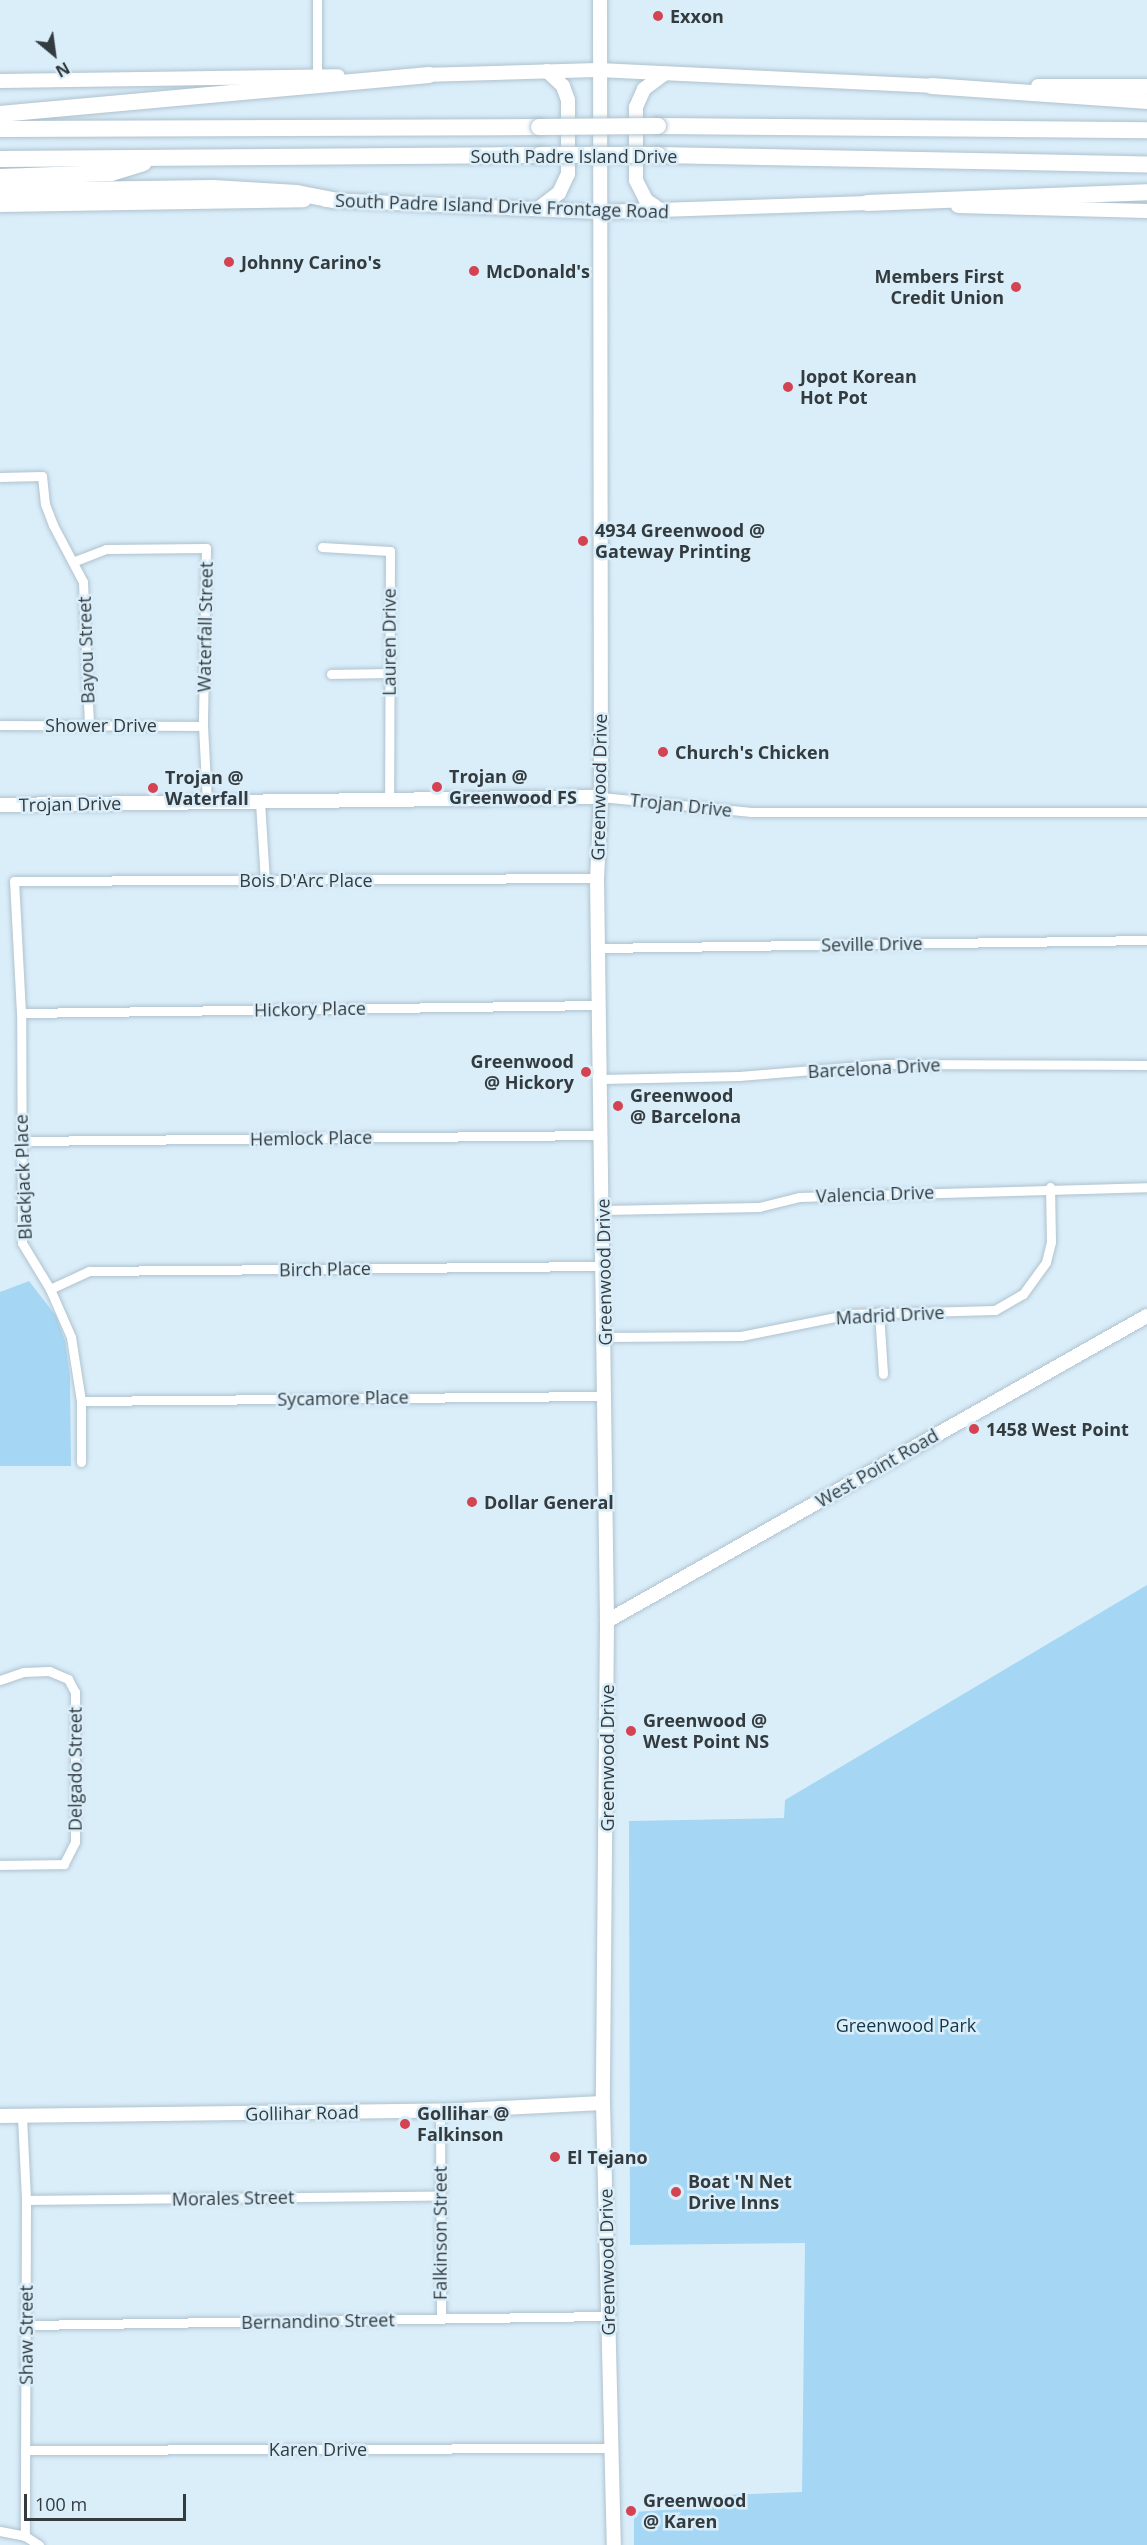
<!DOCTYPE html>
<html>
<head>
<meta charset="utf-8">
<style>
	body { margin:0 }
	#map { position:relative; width:1147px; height:2545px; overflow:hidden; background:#daeefa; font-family:"Open Sans",sans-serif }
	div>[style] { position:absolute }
	.green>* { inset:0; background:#a5d7f5 }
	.roads { filter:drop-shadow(0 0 2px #afc2ce) drop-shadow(0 0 2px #afc2ce) }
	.street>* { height:9px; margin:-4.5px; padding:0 4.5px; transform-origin:4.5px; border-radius:4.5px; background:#fff }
	.secondary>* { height:14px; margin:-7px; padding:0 7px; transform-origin:7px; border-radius:7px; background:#fff }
	.highway>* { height:16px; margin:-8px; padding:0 8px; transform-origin:8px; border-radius:8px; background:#fff }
	.bridges { filter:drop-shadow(0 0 2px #afc2ce) drop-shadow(0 0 2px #afc2ce) }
	.highway-bridge>* { height:16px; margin:-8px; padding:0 8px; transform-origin:8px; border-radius:8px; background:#fff }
	.dots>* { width:16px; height:16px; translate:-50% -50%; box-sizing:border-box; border:3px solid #daeefa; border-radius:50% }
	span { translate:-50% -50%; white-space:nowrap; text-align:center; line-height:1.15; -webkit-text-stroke:5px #daeefa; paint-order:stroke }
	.poi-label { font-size:18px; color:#333b3f; font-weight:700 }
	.left { translate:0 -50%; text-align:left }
	.right { translate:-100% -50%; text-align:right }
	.street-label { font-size:18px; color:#333b3f }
	.park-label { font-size:18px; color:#123547 }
	.north { position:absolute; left:24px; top:24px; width:60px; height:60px; -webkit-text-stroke:4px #daeefa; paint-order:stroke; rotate:151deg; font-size:16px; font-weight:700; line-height:24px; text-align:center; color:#333b3f }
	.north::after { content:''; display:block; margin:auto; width:21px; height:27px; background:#333b3f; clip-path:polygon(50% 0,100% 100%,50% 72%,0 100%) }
	.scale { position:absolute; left:24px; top:2494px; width:162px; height:27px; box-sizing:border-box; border:3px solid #333b3f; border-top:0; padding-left:8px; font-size:18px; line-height:21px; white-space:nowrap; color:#333b3f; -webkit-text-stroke:4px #daeefa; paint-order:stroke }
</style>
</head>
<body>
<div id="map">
	<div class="green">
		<div style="clip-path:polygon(29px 1281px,56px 1316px,65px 1341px,70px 1376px,71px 1466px,0 1466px,0 1292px)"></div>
		<div style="clip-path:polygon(1147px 1585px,1147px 2545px,634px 2545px,634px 2512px,724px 2506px,725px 2495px,802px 2492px,805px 2243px,630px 2245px,629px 1821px,784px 1818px,785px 1800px)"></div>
	</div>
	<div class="roads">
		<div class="street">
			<div style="left:317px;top:77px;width:77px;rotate:-90deg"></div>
			<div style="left:0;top:477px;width:42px;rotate:-1.4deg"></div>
			<div style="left:42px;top:476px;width:28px;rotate:84deg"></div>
			<div style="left:45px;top:504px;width:22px;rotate:69deg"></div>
			<div style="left:53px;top:525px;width:64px;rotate:62.2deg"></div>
			<div style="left:83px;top:582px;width:143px;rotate:87.6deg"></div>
			<div style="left:322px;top:547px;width:68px;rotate:3.4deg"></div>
			<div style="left:390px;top:551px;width:249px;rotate:90.2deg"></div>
			<div style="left:75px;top:561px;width:33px;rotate:-21deg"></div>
			<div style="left:106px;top:549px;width:100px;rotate:-0.6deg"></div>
			<div style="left:206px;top:548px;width:178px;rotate:91deg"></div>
			<div style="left:203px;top:726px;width:77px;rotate:87deg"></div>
			<div style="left:331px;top:674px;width:57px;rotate:-1deg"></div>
			<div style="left:0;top:725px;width:203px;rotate:0.3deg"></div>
			<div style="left:601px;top:797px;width:151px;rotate:5.7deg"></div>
			<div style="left:751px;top:812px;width:396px"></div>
			<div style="left:260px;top:802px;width:79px;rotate:86.4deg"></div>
			<div style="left:598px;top:948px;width:549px;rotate:-0.83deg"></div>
			<div style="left:21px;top:1013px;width:578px;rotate:-0.79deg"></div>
			<div style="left:602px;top:1079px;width:137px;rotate:-1.3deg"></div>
			<div style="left:739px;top:1076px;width:147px;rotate:-4.7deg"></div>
			<div style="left:886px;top:1064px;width:261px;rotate:0.2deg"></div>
			<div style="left:21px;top:1141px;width:579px;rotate:-0.59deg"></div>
			<div style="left:604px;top:1210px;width:155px;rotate:-1.1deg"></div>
			<div style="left:759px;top:1207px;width:41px;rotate:-14deg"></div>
			<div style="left:799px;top:1197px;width:348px;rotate:-1.6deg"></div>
			<div style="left:50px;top:1289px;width:43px;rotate:-24.8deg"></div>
			<div style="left:89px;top:1271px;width:516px;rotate:-0.56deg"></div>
			<div style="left:879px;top:1312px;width:62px;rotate:86.3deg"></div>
			<div style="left:604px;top:1337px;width:137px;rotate:-0.4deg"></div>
			<div style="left:741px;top:1336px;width:111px;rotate:-11.4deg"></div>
			<div style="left:850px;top:1314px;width:145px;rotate:-1.6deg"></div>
			<div style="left:995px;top:1310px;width:32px;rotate:-30deg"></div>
			<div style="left:1023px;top:1294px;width:39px;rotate:-54deg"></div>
			<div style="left:1046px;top:1262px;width:21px;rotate:-76deg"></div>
			<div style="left:1051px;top:1242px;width:55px;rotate:-91deg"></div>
			<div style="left:81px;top:1401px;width:524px;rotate:-0.55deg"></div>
			<div style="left:81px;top:1462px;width:61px;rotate:-90deg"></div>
			<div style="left:81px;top:1401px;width:65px;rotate:-98.9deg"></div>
			<div style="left:71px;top:1337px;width:52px;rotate:-113.6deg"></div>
			<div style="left:50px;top:1289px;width:54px;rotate:-121.3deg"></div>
			<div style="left:22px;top:1243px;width:230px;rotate:-90.2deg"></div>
			<div style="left:21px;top:1013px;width:132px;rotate:-93deg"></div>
			<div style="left:14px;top:881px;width:583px;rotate:-0.29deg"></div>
			<div style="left:0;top:1680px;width:24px;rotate:-19deg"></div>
			<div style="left:23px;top:1672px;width:26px;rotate:-2deg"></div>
			<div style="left:49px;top:1671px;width:21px;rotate:23deg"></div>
			<div style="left:68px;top:1679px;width:15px;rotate:62deg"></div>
			<div style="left:75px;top:1692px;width:150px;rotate:90deg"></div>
			<div style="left:75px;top:1842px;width:25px;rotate:117deg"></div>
			<div style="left:64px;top:1864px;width:64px;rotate:179.1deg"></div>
			<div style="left:440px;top:2111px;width:208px;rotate:89.7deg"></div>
			<div style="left:22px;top:2117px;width:83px;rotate:87.2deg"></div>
			<div style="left:26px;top:2200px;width:336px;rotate:90.2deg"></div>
			<div style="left:25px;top:2536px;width:17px;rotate:33deg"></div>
			<div style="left:26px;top:2200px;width:414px;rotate:-0.6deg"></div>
			<div style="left:27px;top:2325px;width:582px;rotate:-0.89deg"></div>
			<div style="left:25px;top:2450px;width:585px;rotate:-0.2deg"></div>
			<div style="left:0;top:2531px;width:25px;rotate:11deg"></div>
		</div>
		<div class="secondary">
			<div style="left:600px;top:0;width:797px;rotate:89.93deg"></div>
			<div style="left:601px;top:797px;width:81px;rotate:92.8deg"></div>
			<div style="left:597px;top:878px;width:743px;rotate:89.23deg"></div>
			<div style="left:607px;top:1621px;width:482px;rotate:90.5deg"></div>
			<div style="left:603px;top:2103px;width:442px;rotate:88.6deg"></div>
			<div style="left:421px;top:75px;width:177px;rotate:-1.6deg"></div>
			<div style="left:598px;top:70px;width:343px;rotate:2.7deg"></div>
			<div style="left:0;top:81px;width:338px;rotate:-0.8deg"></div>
			<div style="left:1038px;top:86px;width:109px"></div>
			<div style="left:326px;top:200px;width:274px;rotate:2.5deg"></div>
			<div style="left:600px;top:212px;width:276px;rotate:-1.9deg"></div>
			<div style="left:0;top:205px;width:304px;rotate:-0.9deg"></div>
			<div style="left:958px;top:206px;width:189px;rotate:1.5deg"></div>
			<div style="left:539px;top:208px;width:25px;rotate:-37deg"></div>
			<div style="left:559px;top:193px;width:21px;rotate:-65deg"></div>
			<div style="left:568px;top:174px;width:74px;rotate:-90deg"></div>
			<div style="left:568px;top:100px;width:15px;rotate:-110deg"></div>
			<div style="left:563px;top:86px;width:22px;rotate:-137deg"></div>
			<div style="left:663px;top:212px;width:21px;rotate:-145deg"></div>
			<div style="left:646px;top:200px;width:22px;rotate:-117deg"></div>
			<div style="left:636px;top:180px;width:73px;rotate:-90deg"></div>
			<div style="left:636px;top:107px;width:20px;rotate:-66deg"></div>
			<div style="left:644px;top:89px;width:26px;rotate:-37deg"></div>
			<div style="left:0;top:805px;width:601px;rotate:-0.76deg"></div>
			<div style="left:607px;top:1621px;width:620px;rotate:-29.46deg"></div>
			<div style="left:0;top:2116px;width:440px;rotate:-0.7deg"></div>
			<div style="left:440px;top:2111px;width:163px;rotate:-2.8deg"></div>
		</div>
		<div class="highway">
			<div style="left:932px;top:86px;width:216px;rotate:4deg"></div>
			<div style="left:0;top:114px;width:431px;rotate:-5.2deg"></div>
			<div style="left:658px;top:126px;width:489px;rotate:0.5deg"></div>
			<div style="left:0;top:129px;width:539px;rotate:-0.21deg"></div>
			<div style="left:658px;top:155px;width:489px;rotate:1.1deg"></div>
			<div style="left:0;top:159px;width:540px;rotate:-0.42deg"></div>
			<div style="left:0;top:177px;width:111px;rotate:-2.1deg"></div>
			<div style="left:111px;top:173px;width:34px;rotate:-17deg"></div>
			<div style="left:0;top:191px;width:213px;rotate:-0.8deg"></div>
			<div style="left:213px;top:188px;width:84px;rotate:3.4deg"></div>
			<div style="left:297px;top:193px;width:38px;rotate:11deg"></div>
			<div style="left:867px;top:203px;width:280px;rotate:-2.2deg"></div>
		</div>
	</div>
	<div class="bridges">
		<div class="highway-bridge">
			<div style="left:539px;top:127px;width:119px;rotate:-0.5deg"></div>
			<div style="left:540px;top:155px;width:118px"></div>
		</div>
	</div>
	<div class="dots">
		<div style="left:658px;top:16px;background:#d44352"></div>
		<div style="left:229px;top:262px;background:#d44352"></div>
		<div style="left:474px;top:271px;background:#d44352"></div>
		<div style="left:1016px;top:287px;background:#d44352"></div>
		<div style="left:788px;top:387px;background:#d44352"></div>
		<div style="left:583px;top:541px;background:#d44352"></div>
		<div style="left:663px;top:752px;background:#d44352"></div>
		<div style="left:437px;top:787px;background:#d44352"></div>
		<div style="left:153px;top:788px;background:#d44352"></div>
		<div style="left:586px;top:1072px;background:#d44352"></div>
		<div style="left:618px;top:1106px;background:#d44352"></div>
		<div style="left:974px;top:1429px;background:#d44352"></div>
		<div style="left:472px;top:1502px;background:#d44352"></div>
		<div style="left:631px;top:1731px;background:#d44352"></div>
		<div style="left:405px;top:2124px;background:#d44352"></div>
		<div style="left:555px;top:2157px;background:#d44352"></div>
		<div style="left:676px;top:2192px;background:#d44352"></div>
		<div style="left:631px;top:2511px;background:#d44352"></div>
	</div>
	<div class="poi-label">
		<span class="left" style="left:670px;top:16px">Exxon</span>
		<span class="left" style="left:241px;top:262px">Johnny Carino's</span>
		<span class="left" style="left:486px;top:271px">McDonald's</span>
		<span class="right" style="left:1004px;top:287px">Members First<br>Credit Union</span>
		<span class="left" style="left:800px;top:387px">Jopot Korean<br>Hot Pot</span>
		<span class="left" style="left:595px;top:541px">4934 Greenwood @<br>Gateway Printing</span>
		<span class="left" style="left:675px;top:752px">Church's Chicken</span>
		<span class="left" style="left:449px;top:787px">Trojan @<br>Greenwood FS</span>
		<span class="left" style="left:165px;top:788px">Trojan @<br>Waterfall</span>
		<span class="right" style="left:574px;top:1072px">Greenwood<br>@ Hickory</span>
		<span class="left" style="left:630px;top:1106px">Greenwood<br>@ Barcelona</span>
		<span class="left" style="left:986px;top:1429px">1458 West Point</span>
		<span class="left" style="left:484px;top:1502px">Dollar General</span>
		<span class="left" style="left:643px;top:1731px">Greenwood @<br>West Point NS</span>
		<span class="left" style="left:417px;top:2124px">Gollihar @<br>Falkinson</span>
		<span class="left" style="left:567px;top:2157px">El Tejano</span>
		<span class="left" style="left:688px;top:2192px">Boat 'N Net<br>Drive Inns</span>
		<span class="left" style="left:643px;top:2511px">Greenwood<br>@ Karen</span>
	</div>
	<div class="street-label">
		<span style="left:574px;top:156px">South Padre Island Drive</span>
		<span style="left:502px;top:206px;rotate:2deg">South Padre Island Drive Frontage Road</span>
		<span style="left:205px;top:627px;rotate:-89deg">Waterfall Street</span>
		<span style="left:389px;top:642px;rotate:-90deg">Lauren Drive</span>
		<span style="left:86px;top:650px;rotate:-92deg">Bayou Street</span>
		<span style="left:101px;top:725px">Shower Drive</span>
		<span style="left:599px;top:787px;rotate:-89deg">Greenwood Drive</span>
		<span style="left:70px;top:804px;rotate:-1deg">Trojan Drive</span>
		<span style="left:681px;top:805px;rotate:6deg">Trojan Drive</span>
		<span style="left:306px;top:880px">Bois D'Arc Place</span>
		<span style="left:872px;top:944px;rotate:-1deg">Seville Drive</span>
		<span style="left:310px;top:1009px;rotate:-1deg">Hickory Place</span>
		<span style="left:874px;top:1068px;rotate:-3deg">Barcelona Drive</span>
		<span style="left:311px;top:1138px;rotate:-1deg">Hemlock Place</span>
		<span style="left:23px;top:1177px;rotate:-92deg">Blackjack Place</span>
		<span style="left:875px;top:1194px;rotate:-2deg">Valencia Drive</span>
		<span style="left:325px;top:1269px;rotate:-1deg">Birch Place</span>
		<span style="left:604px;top:1272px;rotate:-91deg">Greenwood Drive</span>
		<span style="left:890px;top:1315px;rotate:-3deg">Madrid Drive</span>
		<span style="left:343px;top:1398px;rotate:-1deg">Sycamore Place</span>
		<span style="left:877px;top:1468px;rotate:-30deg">West Point Road</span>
		<span style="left:607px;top:1758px;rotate:-90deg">Greenwood Drive</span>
		<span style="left:75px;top:1769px;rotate:-90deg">Delgado Street</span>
		<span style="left:302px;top:2113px;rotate:-1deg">Gollihar Road</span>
		<span style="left:233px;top:2198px;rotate:-1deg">Morales Street</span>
		<span style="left:440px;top:2233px;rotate:-90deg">Falkinson Street</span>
		<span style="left:607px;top:2262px;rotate:-91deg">Greenwood Drive</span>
		<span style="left:318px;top:2321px;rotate:-1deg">Bernandino Street</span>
		<span style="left:26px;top:2335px;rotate:-90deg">Shaw Street</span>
		<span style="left:318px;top:2449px">Karen Drive</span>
	</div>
	<div class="park-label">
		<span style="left:906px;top:2025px">Greenwood Park</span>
	</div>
	<div class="north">N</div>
	<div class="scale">100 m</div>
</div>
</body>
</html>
